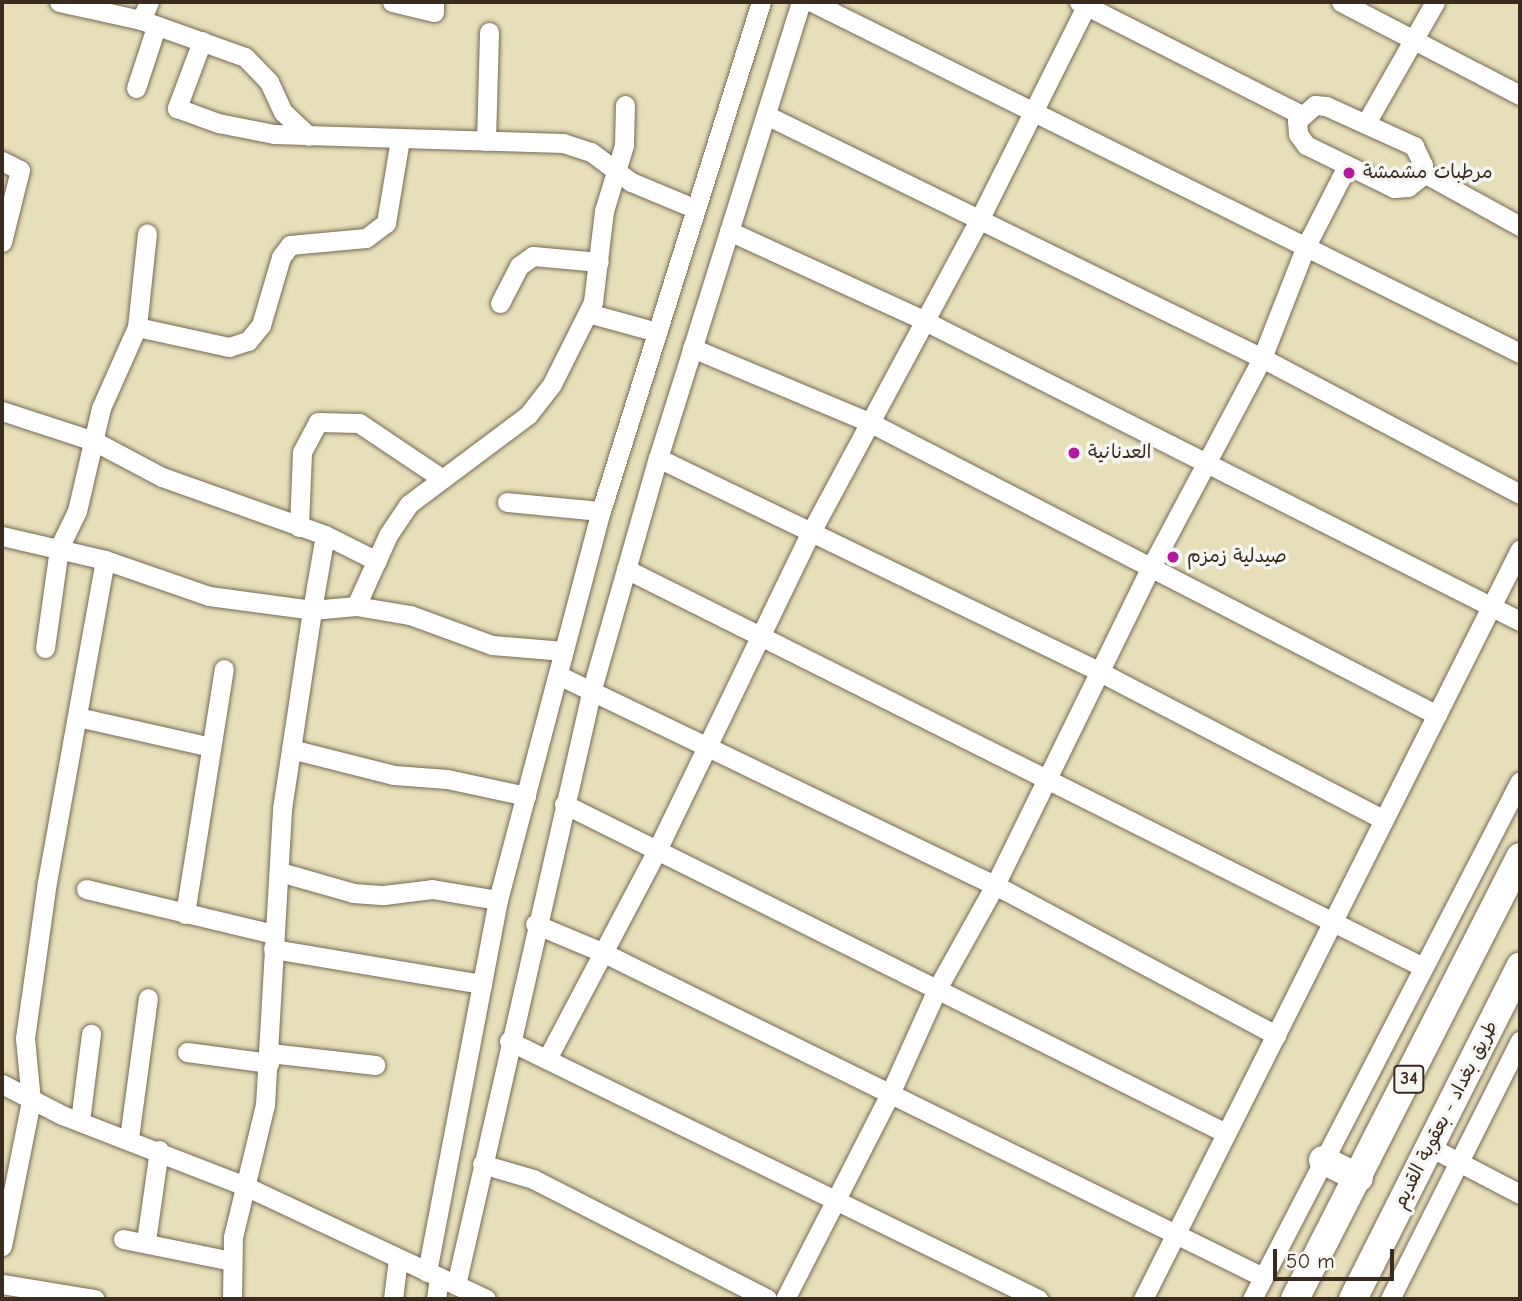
<!DOCTYPE html>
<html>
<head>
<meta charset="utf-8">
<style>
	body { margin:0 }
	#map { position:relative; width:1522px; height:1301px; overflow:hidden; background:#e7dfba; font-family:"Comic Neue","Playpen Sans Arabic",sans-serif }
	div>[style] { position:absolute }
	.roads { filter:drop-shadow(0 0 2px #776955) drop-shadow(0 0 2px #776955) }
	.minor>* { height:19px; margin:-9.5px; padding:0 9.5px; transform-origin:9.5px; border-radius:9.5px; background:#fff }
	.highway>* { height:28px; margin:-14px; padding:0 14px; transform-origin:14px; border-radius:14px; background:#fff }
	.dots>* { width:19px; height:19px; translate:-50% -50%; box-sizing:border-box; border:4px solid #f6f6f2; border-radius:50% }
	span { translate:-50% -50%; white-space:nowrap; text-align:center; line-height:1.15; -webkit-text-stroke:7px #f6f6f2; paint-order:stroke }
	.shield-label span { padding:2px 5px; background:#f6f6f2; border:2px solid; border-radius:5px; -webkit-text-stroke-width:0 }
	.shield-label { font-size:18px; color:#3b2a1e; font-weight:700 }
	.poi-label { font-size:19px; color:#3b2a1e }
	.left { translate:0 -50%; text-align:left }
	.street-label { font-size:19px; color:#3b2a1e }
	.frame { position:absolute; inset:0; border:4px solid #3b2a1e; pointer-events:none }
	.scale { position:absolute; left:1273px; top:1249px; width:121px; height:32px; box-sizing:border-box; border:4px solid #3b2a1e; border-top:0; padding-left:9px; font-size:21px; line-height:24px; white-space:nowrap; color:#3b2a1e; -webkit-text-stroke:5px #f6f6f2; paint-order:stroke }
</style>
</head>
<body>
<div id="map">
	<div class="roads">
		<div class="minor">
			<div style="left:59px;top:2px;width:84px;rotate:12.4deg"></div>
			<div style="left:141px;top:20px;width:110px;rotate:19.6deg"></div>
			<div style="left:245px;top:57px;width:35px;rotate:46deg"></div>
			<div style="left:269px;top:82px;width:33px;rotate:65deg"></div>
			<div style="left:283px;top:112px;width:35px;rotate:43deg"></div>
			<div style="left:392px;top:2px;width:43px;rotate:13.4deg"></div>
			<div style="left:434px;top:12px;width:10px;rotate:-90deg"></div>
			<div style="left:812px;top:2px;width:790px;rotate:26.37deg"></div>
			<div style="left:1079px;top:2px;width:248px;rotate:26.9deg"></div>
			<div style="left:1341px;top:2px;width:202px;rotate:27.5deg"></div>
			<div style="left:141px;top:20px;width:20px;rotate:-66deg"></div>
			<div style="left:202px;top:41px;width:72px;rotate:110.5deg"></div>
			<div style="left:177px;top:108px;width:44px;rotate:20.1deg"></div>
			<div style="left:218px;top:123px;width:57px;rotate:11.1deg"></div>
			<div style="left:274px;top:134px;width:289px;rotate:1.8deg"></div>
			<div style="left:563px;top:143px;width:29px;rotate:18deg"></div>
			<div style="left:591px;top:152px;width:50px;rotate:36.9deg"></div>
			<div style="left:631px;top:182px;width:70px;rotate:22.6deg"></div>
			<div style="left:136px;top:88px;width:64px;rotate:-71.8deg"></div>
			<div style="left:1315px;top:105px;width:11px;rotate:5deg"></div>
			<div style="left:1326px;top:106px;width:97px;rotate:24.4deg"></div>
			<div style="left:1414px;top:146px;width:21px;rotate:65deg"></div>
			<div style="left:1423px;top:165px;width:14px;rotate:107deg"></div>
			<div style="left:1419px;top:178px;width:14px;rotate:141deg"></div>
			<div style="left:1408px;top:187px;width:14px;rotate:176deg"></div>
			<div style="left:1394px;top:188px;width:98px;rotate:-154deg"></div>
			<div style="left:1306px;top:145px;width:14px;rotate:-126deg"></div>
			<div style="left:1298px;top:134px;width:13px;rotate:-94deg"></div>
			<div style="left:1297px;top:121px;width:24px;rotate:-42deg"></div>
			<div style="left:766px;top:115px;width:552px;rotate:26.1deg"></div>
			<div style="left:1262px;top:358px;width:292px;rotate:27.8deg"></div>
			<div style="left:1366px;top:123px;width:139px;rotate:-60.3deg"></div>
			<div style="left:486px;top:141px;width:109px;rotate:-88.4deg"></div>
			<div style="left:2px;top:161px;width:20px;rotate:27deg"></div>
			<div style="left:20px;top:170px;width:74px;rotate:104deg"></div>
			<div style="left:1422px;top:172px;width:112px;rotate:28.9deg"></div>
			<div style="left:729px;top:231px;width:213px;rotate:24.6deg"></div>
			<div style="left:923px;top:320px;width:669px;rotate:26.76deg"></div>
			<div style="left:500px;top:303px;width:42px;rotate:-62.8deg"></div>
			<div style="left:519px;top:266px;width:17px;rotate:-36deg"></div>
			<div style="left:533px;top:256px;width:66px;rotate:5.2deg"></div>
			<div style="left:588px;top:313px;width:72px;rotate:15.4deg"></div>
			<div style="left:137px;top:327px;width:94px;rotate:-83.9deg"></div>
			<div style="left:692px;top:348px;width:192px;rotate:22.7deg"></div>
			<div style="left:869px;top:422px;width:639px;rotate:27.29deg"></div>
			<div style="left:2px;top:411px;width:97px;rotate:18.1deg"></div>
			<div style="left:94px;top:441px;width:77px;rotate:27.9deg"></div>
			<div style="left:162px;top:477px;width:173px;rotate:19.6deg"></div>
			<div style="left:325px;top:535px;width:58px;rotate:26.6deg"></div>
			<div style="left:658px;top:458px;width:491px;rotate:25.8deg"></div>
			<div style="left:1100px;top:672px;width:320px;rotate:27.5deg"></div>
			<div style="left:507px;top:502px;width:94px;rotate:5.5deg"></div>
			<div style="left:299px;top:527px;width:75px;rotate:-87.7deg"></div>
			<div style="left:302px;top:452px;width:34px;rotate:-62deg"></div>
			<div style="left:318px;top:422px;width:41px;rotate:1.4deg"></div>
			<div style="left:359px;top:423px;width:99px;rotate:33.9deg"></div>
			<div style="left:2px;top:536px;width:106px;rotate:13.1deg"></div>
			<div style="left:105px;top:560px;width:110px;rotate:19.1deg"></div>
			<div style="left:209px;top:596px;width:104px;rotate:7.7deg"></div>
			<div style="left:312px;top:610px;width:76px;rotate:-80.2deg"></div>
			<div style="left:626px;top:569px;width:891px;rotate:26.54deg"></div>
			<div style="left:356px;top:606px;width:55px;rotate:9.5deg"></div>
			<div style="left:410px;top:615px;width:87px;rotate:20.1deg"></div>
			<div style="left:492px;top:645px;width:72px;rotate:4.8deg"></div>
			<div style="left:45px;top:648px;width:101px;rotate:-82deg"></div>
			<div style="left:59px;top:548px;width:41px;rotate:-64.1deg"></div>
			<div style="left:77px;top:511px;width:106px;rotate:-76.9deg"></div>
			<div style="left:101px;top:408px;width:89px;rotate:-66deg"></div>
			<div style="left:137px;top:327px;width:94px;rotate:12.3deg"></div>
			<div style="left:229px;top:347px;width:20px;rotate:-18deg"></div>
			<div style="left:248px;top:341px;width:21px;rotate:-51deg"></div>
			<div style="left:261px;top:325px;width:71px;rotate:-73.6deg"></div>
			<div style="left:281px;top:257px;width:15px;rotate:-53deg"></div>
			<div style="left:290px;top:245px;width:76px;rotate:-5.3deg"></div>
			<div style="left:366px;top:238px;width:25px;rotate:-37deg"></div>
			<div style="left:386px;top:223px;width:85px;rotate:-80.5deg"></div>
			<div style="left:558px;top:675px;width:485px;rotate:25.7deg"></div>
			<div style="left:995px;top:885px;width:319px;rotate:28.1deg"></div>
			<div style="left:78px;top:717px;width:136px;rotate:12.7deg"></div>
			<div style="left:291px;top:749px;width:106px;rotate:14.2deg"></div>
			<div style="left:394px;top:775px;width:53px;rotate:4.3deg"></div>
			<div style="left:447px;top:779px;width:81px;rotate:12.1deg"></div>
			<div style="left:564px;top:804px;width:739px;rotate:26.43deg"></div>
			<div style="left:280px;top:872px;width:76px;rotate:16deg"></div>
			<div style="left:353px;top:893px;width:31px;rotate:4deg"></div>
			<div style="left:384px;top:895px;width:48px;rotate:-7.1deg"></div>
			<div style="left:432px;top:889px;width:67px;rotate:9.5deg"></div>
			<div style="left:86px;top:889px;width:193px;rotate:13.5deg"></div>
			<div style="left:185px;top:914px;width:248px;rotate:-81deg"></div>
			<div style="left:535px;top:924px;width:75px;rotate:22.8deg"></div>
			<div style="left:604px;top:953px;width:734px;rotate:26.18deg"></div>
			<div style="left:273px;top:949px;width:212px;rotate:9.5deg"></div>
			<div style="left:509px;top:1041px;width:589px;rotate:26deg"></div>
			<div style="left:187px;top:1052px;width:83px;rotate:7.6deg"></div>
			<div style="left:270px;top:1053px;width:106px;rotate:6.5deg"></div>
			<div style="left:548px;top:1057px;width:236px;rotate:-62.2deg"></div>
			<div style="left:658px;top:848px;width:351px;rotate:-64.2deg"></div>
			<div style="left:811px;top:532px;width:354px;rotate:-61.7deg"></div>
			<div style="left:979px;top:220px;width:244px;rotate:-63.4deg"></div>
			<div style="left:2px;top:1084px;width:68px;rotate:27.3deg"></div>
			<div style="left:62px;top:1115px;width:196px;rotate:21.2deg"></div>
			<div style="left:245px;top:1186px;width:266px;rotate:25.1deg"></div>
			<div style="left:80px;top:1121px;width:88px;rotate:-82.8deg"></div>
			<div style="left:129px;top:1138px;width:141px;rotate:-82.3deg"></div>
			<div style="left:1430px;top:1147px;width:102px;rotate:27.6deg"></div>
			<div style="left:482px;top:1164px;width:53px;rotate:16.4deg"></div>
			<div style="left:533px;top:1179px;width:263px;rotate:27.1deg"></div>
			<div style="left:123px;top:1239px;width:111px;rotate:11.4deg"></div>
			<div style="left:146px;top:1241px;width:92px;rotate:-81.9deg"></div>
			<div style="left:2px;top:1246px;width:148px;rotate:-78.7deg"></div>
			<div style="left:31px;top:1101px;width:63px;rotate:-95.4deg"></div>
			<div style="left:25px;top:1038px;width:158px;rotate:-82deg"></div>
			<div style="left:47px;top:882px;width:327px;rotate:-79.8deg"></div>
			<div style="left:427px;top:1272px;width:379px;rotate:-79.2deg"></div>
			<div style="left:498px;top:900px;width:402px;rotate:-75.2deg"></div>
			<div style="left:601px;top:511px;width:534px;rotate:-72.55deg"></div>
			<div style="left:2px;top:1284px;width:94px;rotate:9.2deg"></div>
			<div style="left:456px;top:1285px;width:611px;rotate:-77.15deg"></div>
			<div style="left:592px;top:689px;width:240px;rotate:-74.1deg"></div>
			<div style="left:658px;top:458px;width:478px;rotate:-72.6deg"></div>
			<div style="left:232px;top:1299px;width:62px;rotate:-89.1deg"></div>
			<div style="left:233px;top:1237px;width:136px;rotate:-76.4deg"></div>
			<div style="left:265px;top:1105px;width:296px;rotate:-86.7deg"></div>
			<div style="left:282px;top:809px;width:201px;rotate:-81.4deg"></div>
			<div style="left:312px;top:610px;width:44px;rotate:-5.2deg"></div>
			<div style="left:356px;top:606px;width:78px;rotate:-65.7deg"></div>
			<div style="left:388px;top:535px;width:37px;rotate:-56deg"></div>
			<div style="left:409px;top:504px;width:149px;rotate:-36.8deg"></div>
			<div style="left:528px;top:415px;width:39px;rotate:-52deg"></div>
			<div style="left:552px;top:384px;width:92px;rotate:-63.4deg"></div>
			<div style="left:593px;top:302px;width:92px;rotate:-83.1deg"></div>
			<div style="left:604px;top:211px;width:69px;rotate:-73.1deg"></div>
			<div style="left:624px;top:145px;width:40px;rotate:-88.6deg"></div>
			<div style="left:393px;top:1299px;width:41px;rotate:-83deg"></div>
			<div style="left:436px;top:1299px;width:22px;rotate:-82deg"></div>
			<div style="left:785px;top:1299px;width:228px;rotate:-62.9deg"></div>
			<div style="left:889px;top:1096px;width:120px;rotate:-65.8deg"></div>
			<div style="left:938px;top:987px;width:117px;rotate:-60.8deg"></div>
			<div style="left:995px;top:885px;width:354px;rotate:-63.9deg"></div>
			<div style="left:1151px;top:567px;width:237px;rotate:-62deg"></div>
			<div style="left:1262px;top:358px;width:118px;rotate:-68.6deg"></div>
			<div style="left:1305px;top:248px;width:92px;rotate:-62.9deg"></div>
			<div style="left:1143px;top:1299px;width:839px;rotate:-63.31deg"></div>
			<div style="left:1252px;top:1299px;width:583px;rotate:-62.64deg"></div>
			<div style="left:1390px;top:1299px;width:289px;rotate:-63.3deg"></div>
		</div>
		<div class="highway">
			<div style="left:1323px;top:1160px;width:40px;rotate:26.6deg"></div>
			<div style="left:1295px;top:1299px;width:496px;rotate:-63deg"></div>
			<div style="left:1353px;top:1299px;width:372px;rotate:-63.3deg"></div>
		</div>
	</div>
	<div class="dots">
		<div style="left:1349px;top:173px;background:#b5179e"></div>
		<div style="left:1074px;top:453px;background:#b5179e"></div>
		<div style="left:1173px;top:557px;background:#b5179e"></div>
	</div>
	<div class="shield-label">
		<span style="left:1409px;top:1079px">34</span>
	</div>
	<div class="poi-label">
		<span class="left" style="left:1363px;top:173px">مرطبات مشمشة</span>
		<span class="left" style="left:1088px;top:453px">العدنانية</span>
		<span class="left" style="left:1187px;top:557px">صيدلية زمزم</span>
	</div>
	<div class="street-label">
		<span style="left:1446px;top:1115px;rotate:-63deg">طريق بغداد - بعقوبة القديم</span>
	</div>
	<div class="frame"></div>
	<div class="scale">50 m</div>
</div>
</body>
</html>
